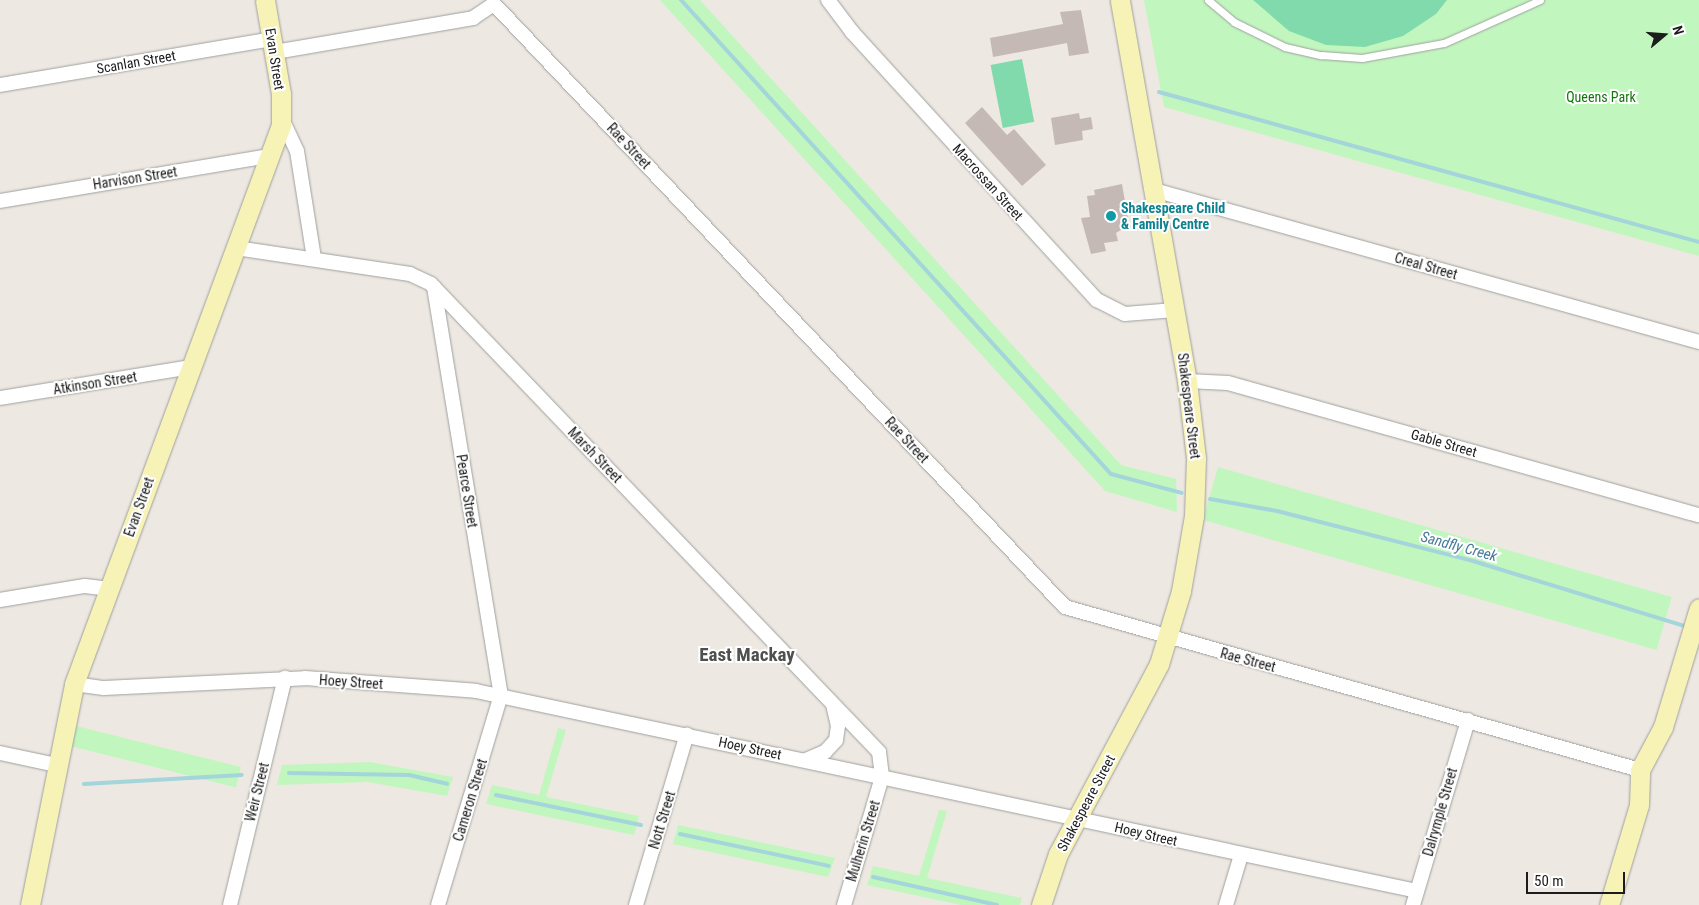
<!DOCTYPE html>
<html>
<head>
<meta charset="utf-8">
<style>
	body { margin:0 }
	#map { position:relative; width:1699px; height:905px; overflow:hidden; background:#ede8e1; font-family:"Roboto Condensed",sans-serif }
	div>[style] { position:absolute }
	.park>* { inset:0; background:#c1f7be; transform-origin:0 0 }
	.pitch>* { inset:0; background:#81daac; transform-origin:0 0 }
	.stream>* { height:4px; margin:-2px; padding:0 2px; transform-origin:2px; border-radius:2px; background:#a3d5da }
	.building>* { inset:0; background:#c4b9b5 }
	.roads { filter:drop-shadow(0 0 1px #a0a0a0) drop-shadow(0 0 1px #a0a0a0) }
	.lane>* { height:7px; margin:-3.5px; padding:0 3.5px; transform-origin:3.5px; border-radius:3.5px; background:#fff }
	.street>* { height:14px; margin:-7px; padding:0 7px; transform-origin:7px; border-radius:7px; background:#fff }
	.secondary>* { height:19px; margin:-9.5px; padding:0 9.5px; transform-origin:9.5px; border-radius:9.5px; background:#f7f2b5 }
	.dots>* { width:14px; height:14px; translate:-50% -50%; box-sizing:border-box; border:2px solid #fff; border-radius:50% }
	span { translate:-50% -50%; white-space:nowrap; text-align:center; line-height:1.15; -webkit-text-stroke:4px #fff; paint-order:stroke }
	.street-label { font-size:14px; color:#1c1c1c }
	.park-label { font-size:14px; color:#13750e }
	.culture-label { font-size:14px; color:#0d838f; font-weight:700 }
	.left { translate:0 -50%; text-align:left }
	.water-label { font-size:15px; color:#467a99; font-style:italic }
	.district-label { font-size:19px; color:#4f4f4f; font-weight:700 }
	.north { position:absolute; left:1639px; top:10px; width:50px; height:50px; -webkit-text-stroke:4px #fff; paint-order:stroke; rotate:72deg; font-size:14px; font-weight:700; line-height:20px; text-align:center; color:#1c1c1c }
	.north::after { content:''; display:block; margin:auto; width:18px; height:22px; background:#1c1c1c; clip-path:polygon(50% 0,100% 100%,50% 72%,0 100%) }
	.scale { position:absolute; left:1526px; top:872px; width:99px; height:22px; box-sizing:border-box; border:2px solid #1c1c1c; border-top:0; padding-left:6px; font-size:15px; line-height:18px; white-space:nowrap; color:#1c1c1c; -webkit-text-stroke:4px #fff; paint-order:stroke }
</style>
</head>
<body>
<div id="map">
	<div class="park">
		<div style="clip-path:polygon(660px 0,700px 0,1121px 465px,1176px 479px,1177px 512px,1105px 491px)"></div>
		<div style="clip-path:polygon(1144px 0,1699px 0,1699px 256px,1164px 107px)"></div>
		<div style="left:1218px;top:467px;width:472px;height:55px;rotate:16deg"></div>
		<div style="clip-path:polygon(558px 728px,566px 730px,546px 797px,639px 816px,634px 835px,486px 804px,492px 785px,539px 795px)"></div>
		<div style="clip-path:polygon(370px 762px,453px 777px,447px 796px,368px 782px,277px 785px,282px 765px)"></div>
		<div style="left:241px;top:767px;width:21px;height:171px;rotate:104deg"></div>
		<div style="clip-path:polygon(939px 810px,947px 811px,927px 878px,1022px 898px,1020px 905px,961px 905px,867px 885px,873px 866px,919px 876px)"></div>
		<div style="clip-path:polygon(678px 825px,717px 833px,835px 858px,828px 877px,673px 844px)"></div>
	</div>
	<div class="pitch">
		<div style="clip-path:polygon(1253px 0,1447px 0,1436px 14px,1403px 36px,1365px 47px,1326px 45px,1289px 31px)"></div>
		<div style="left:1022px;top:59px;width:64px;height:32px;rotate:79deg"></div>
	</div>
	<div class="stream">
		<div style="left:681px;top:0;width:640px;rotate:47.79deg"></div>
		<div style="left:1111px;top:474px;width:73px;rotate:15deg"></div>
		<div style="left:1159px;top:92px;width:560px;rotate:15.52deg"></div>
		<div style="left:1210px;top:499px;width:68px;rotate:10.2deg"></div>
		<div style="left:1277px;top:511px;width:202px;rotate:14.3deg"></div>
		<div style="left:1473px;top:561px;width:225px;rotate:17.1deg"></div>
		<div style="left:289px;top:773px;width:120px;rotate:1deg"></div>
		<div style="left:409px;top:775px;width:39px;rotate:13deg"></div>
		<div style="left:84px;top:784px;width:158px;rotate:-3.3deg"></div>
		<div style="left:496px;top:795px;width:148px;rotate:11.7deg"></div>
		<div style="left:680px;top:834px;width:152px;rotate:12.1deg"></div>
		<div style="left:873px;top:877px;width:127px;rotate:12.7deg"></div>
	</div>
	<div class="building">
		<div style="clip-path:polygon(1081px 10px,1089px 53px,1069px 56px,1067px 43px,993px 57px,990px 38px,1063px 24px,1060px 12px)"></div>
		<div style="clip-path:polygon(982px 107px,1007px 135px,1014px 129px,1046px 165px,1022px 186px,965px 123px)"></div>
		<div style="clip-path:polygon(1079px 113px,1080px 119px,1091px 117px,1093px 129px,1082px 131px,1083px 140px,1055px 145px,1051px 118px)"></div>
		<div style="clip-path:polygon(1122px 184px,1129px 225px,1116px 233px,1118px 241px,1104px 243px,1106px 251px,1091px 254px,1081px 218px,1090px 217px,1087px 196px,1095px 195px,1094px 190px)"></div>
	</div>
	<div class="roads">
		<div class="lane">
			<div style="left:1208px;top:0;width:34px;rotate:40deg"></div>
			<div style="left:1234px;top:22px;width:57px;rotate:26.1deg"></div>
			<div style="left:1285px;top:47px;width:37px;rotate:13deg"></div>
			<div style="left:1321px;top:55px;width:41px;rotate:4.2deg"></div>
			<div style="left:1362px;top:58px;width:83px;rotate:-10.4deg"></div>
			<div style="left:1444px;top:43px;width:105px;rotate:-24.1deg"></div>
		</div>
		<div class="street">
			<div style="left:828px;top:0;width:40px;rotate:53deg"></div>
			<div style="left:852px;top:32px;width:363px;rotate:47.6deg"></div>
			<div style="left:1097px;top:300px;width:31px;rotate:27deg"></div>
			<div style="left:1125px;top:314px;width:50px;rotate:-4.6deg"></div>
			<div style="left:275px;top:52px;width:201px;rotate:-9.7deg"></div>
			<div style="left:473px;top:18px;width:25px;rotate:-34deg"></div>
			<div style="left:494px;top:4px;width:830px;rotate:46.56deg"></div>
			<div style="left:1065px;top:607px;width:598px;rotate:15.83deg"></div>
			<div style="left:0;top:85px;width:276px;rotate:-9.6deg"></div>
			<div style="left:282px;top:119px;width:35px;rotate:65deg"></div>
			<div style="left:297px;top:151px;width:108px;rotate:81deg"></div>
			<div style="left:1154px;top:190px;width:566px;rotate:15.58deg"></div>
			<div style="left:0;top:201px;width:274px;rotate:-9.5deg"></div>
			<div style="left:236px;top:248px;width:176px;rotate:8.5deg"></div>
			<div style="left:410px;top:274px;width:23px;rotate:25deg"></div>
			<div style="left:431px;top:284px;width:648px;rotate:46.25deg"></div>
			<div style="left:879px;top:752px;width:25px;rotate:83deg"></div>
			<div style="left:882px;top:777px;width:134px;rotate:106.5deg"></div>
			<div style="left:434px;top:287px;width:413px;rotate:80.7deg"></div>
			<div style="left:501px;top:695px;width:219px;rotate:106.7deg"></div>
			<div style="left:1187px;top:381px;width:41px;rotate:2.8deg"></div>
			<div style="left:1228px;top:383px;width:489px;rotate:15.7deg"></div>
			<div style="left:0;top:398px;width:193px;rotate:-9.2deg"></div>
			<div style="left:0;top:600px;width:86px;rotate:-9.4deg"></div>
			<div style="left:85px;top:586px;width:23px;rotate:7deg"></div>
			<div style="left:74px;top:684px;width:30px;rotate:8deg"></div>
			<div style="left:104px;top:688px;width:201px;rotate:-2.8deg"></div>
			<div style="left:305px;top:678px;width:171px;rotate:4.3deg"></div>
			<div style="left:476px;top:691px;width:962px;rotate:12deg"></div>
			<div style="left:0;top:753px;width:57px;rotate:12.1deg"></div>
			<div style="left:806px;top:760px;width:21px;rotate:-23deg"></div>
			<div style="left:825px;top:752px;width:16px;rotate:-47deg"></div>
			<div style="left:836px;top:740px;width:14px;rotate:-82deg"></div>
			<div style="left:838px;top:726px;width:22px;rotate:-103deg"></div>
			<div style="left:230px;top:905px;width:234px;rotate:-76.4deg"></div>
			<div style="left:636px;top:905px;width:178px;rotate:-73.4deg"></div>
			<div style="left:1226px;top:905px;width:52px;rotate:-73.3deg"></div>
			<div style="left:1413px;top:905px;width:193px;rotate:-73.4deg"></div>
		</div>
		<div class="secondary">
			<div style="left:30px;top:905px;width:225px;rotate:-78.7deg"></div>
			<div style="left:74px;top:684px;width:596px;rotate:-69.68deg"></div>
			<div style="left:281px;top:125px;width:31px;rotate:-90deg"></div>
			<div style="left:281px;top:94px;width:95px;rotate:-99.7deg"></div>
			<div style="left:1041px;top:905px;width:54px;rotate:-71.6deg"></div>
			<div style="left:1058px;top:854px;width:215px;rotate:-62deg"></div>
			<div style="left:1159px;top:664px;width:76px;rotate:-73.2deg"></div>
			<div style="left:1181px;top:591px;width:76px;rotate:-80.2deg"></div>
			<div style="left:1194px;top:516px;width:58px;rotate:-88deg"></div>
			<div style="left:1196px;top:458px;width:78px;rotate:-96.7deg"></div>
			<div style="left:1187px;top:381px;width:387px;rotate:-100deg"></div>
			<div style="left:1609px;top:905px;width:104px;rotate:-73.3deg"></div>
			<div style="left:1639px;top:805px;width:35px;rotate:-88deg"></div>
			<div style="left:1640px;top:770px;width:49px;rotate:-61.9deg"></div>
			<div style="left:1663px;top:727px;width:124px;rotate:-73.2deg"></div>
		</div>
	</div>
	<div class="dots">
		<div style="left:1111px;top:216px;background:#0f9aa8"></div>
	</div>
	<div class="street-label">
		<span style="left:275px;top:59px;rotate:81deg">Evan Street</span>
		<span style="left:136px;top:62px;rotate:-10deg">Scanlan Street</span>
		<span style="left:629px;top:146px;rotate:47deg">Rae Street</span>
		<span style="left:135px;top:178px;rotate:-9deg">Harvison Street</span>
		<span style="left:988px;top:182px;rotate:48deg">Macrossan Street</span>
		<span style="left:1426px;top:266px;rotate:16deg">Creal Street</span>
		<span style="left:95px;top:383px;rotate:-9deg">Atkinson Street</span>
		<span style="left:1189px;top:406px;rotate:83deg">Shakespeare Street</span>
		<span style="left:907px;top:440px;rotate:47deg">Rae Street</span>
		<span style="left:1444px;top:443px;rotate:16deg">Gable Street</span>
		<span style="left:595px;top:455px;rotate:46deg">Marsh Street</span>
		<span style="left:467px;top:491px;rotate:81deg">Pearce Street</span>
		<span style="left:139px;top:507px;rotate:-70deg">Evan Street</span>
		<span style="left:1248px;top:660px;rotate:15deg">Rae Street</span>
		<span style="left:351px;top:682px;rotate:4deg">Hoey Street</span>
		<span style="left:750px;top:748px;rotate:12deg">Hoey Street</span>
		<span style="left:257px;top:792px;rotate:-76deg">Weir Street</span>
		<span style="left:470px;top:800px;rotate:-73deg">Cameron Street</span>
		<span style="left:1086px;top:803px;rotate:-62deg">Shakespeare Street</span>
		<span style="left:1440px;top:812px;rotate:-74deg">Dalrymple Street</span>
		<span style="left:662px;top:820px;rotate:-73deg">Nott Street</span>
		<span style="left:1146px;top:834px;rotate:13deg">Hoey Street</span>
		<span style="left:863px;top:841px;rotate:-73deg">Mulherin Street</span>
	</div>
	<div class="park-label">
		<span style="left:1601px;top:97px">Queens Park</span>
	</div>
	<div class="culture-label">
		<span class="left" style="left:1121px;top:216px">Shakespeare Child<br>&amp; Family Centre</span>
	</div>
	<div class="water-label">
		<span style="left:1459px;top:547px;rotate:15deg">Sandfly Creek</span>
	</div>
	<div class="district-label">
		<span style="left:747px;top:655px">East Mackay</span>
	</div>
	<div class="north">N</div>
	<div class="scale">50 m</div>
</div>
</body>
</html>
